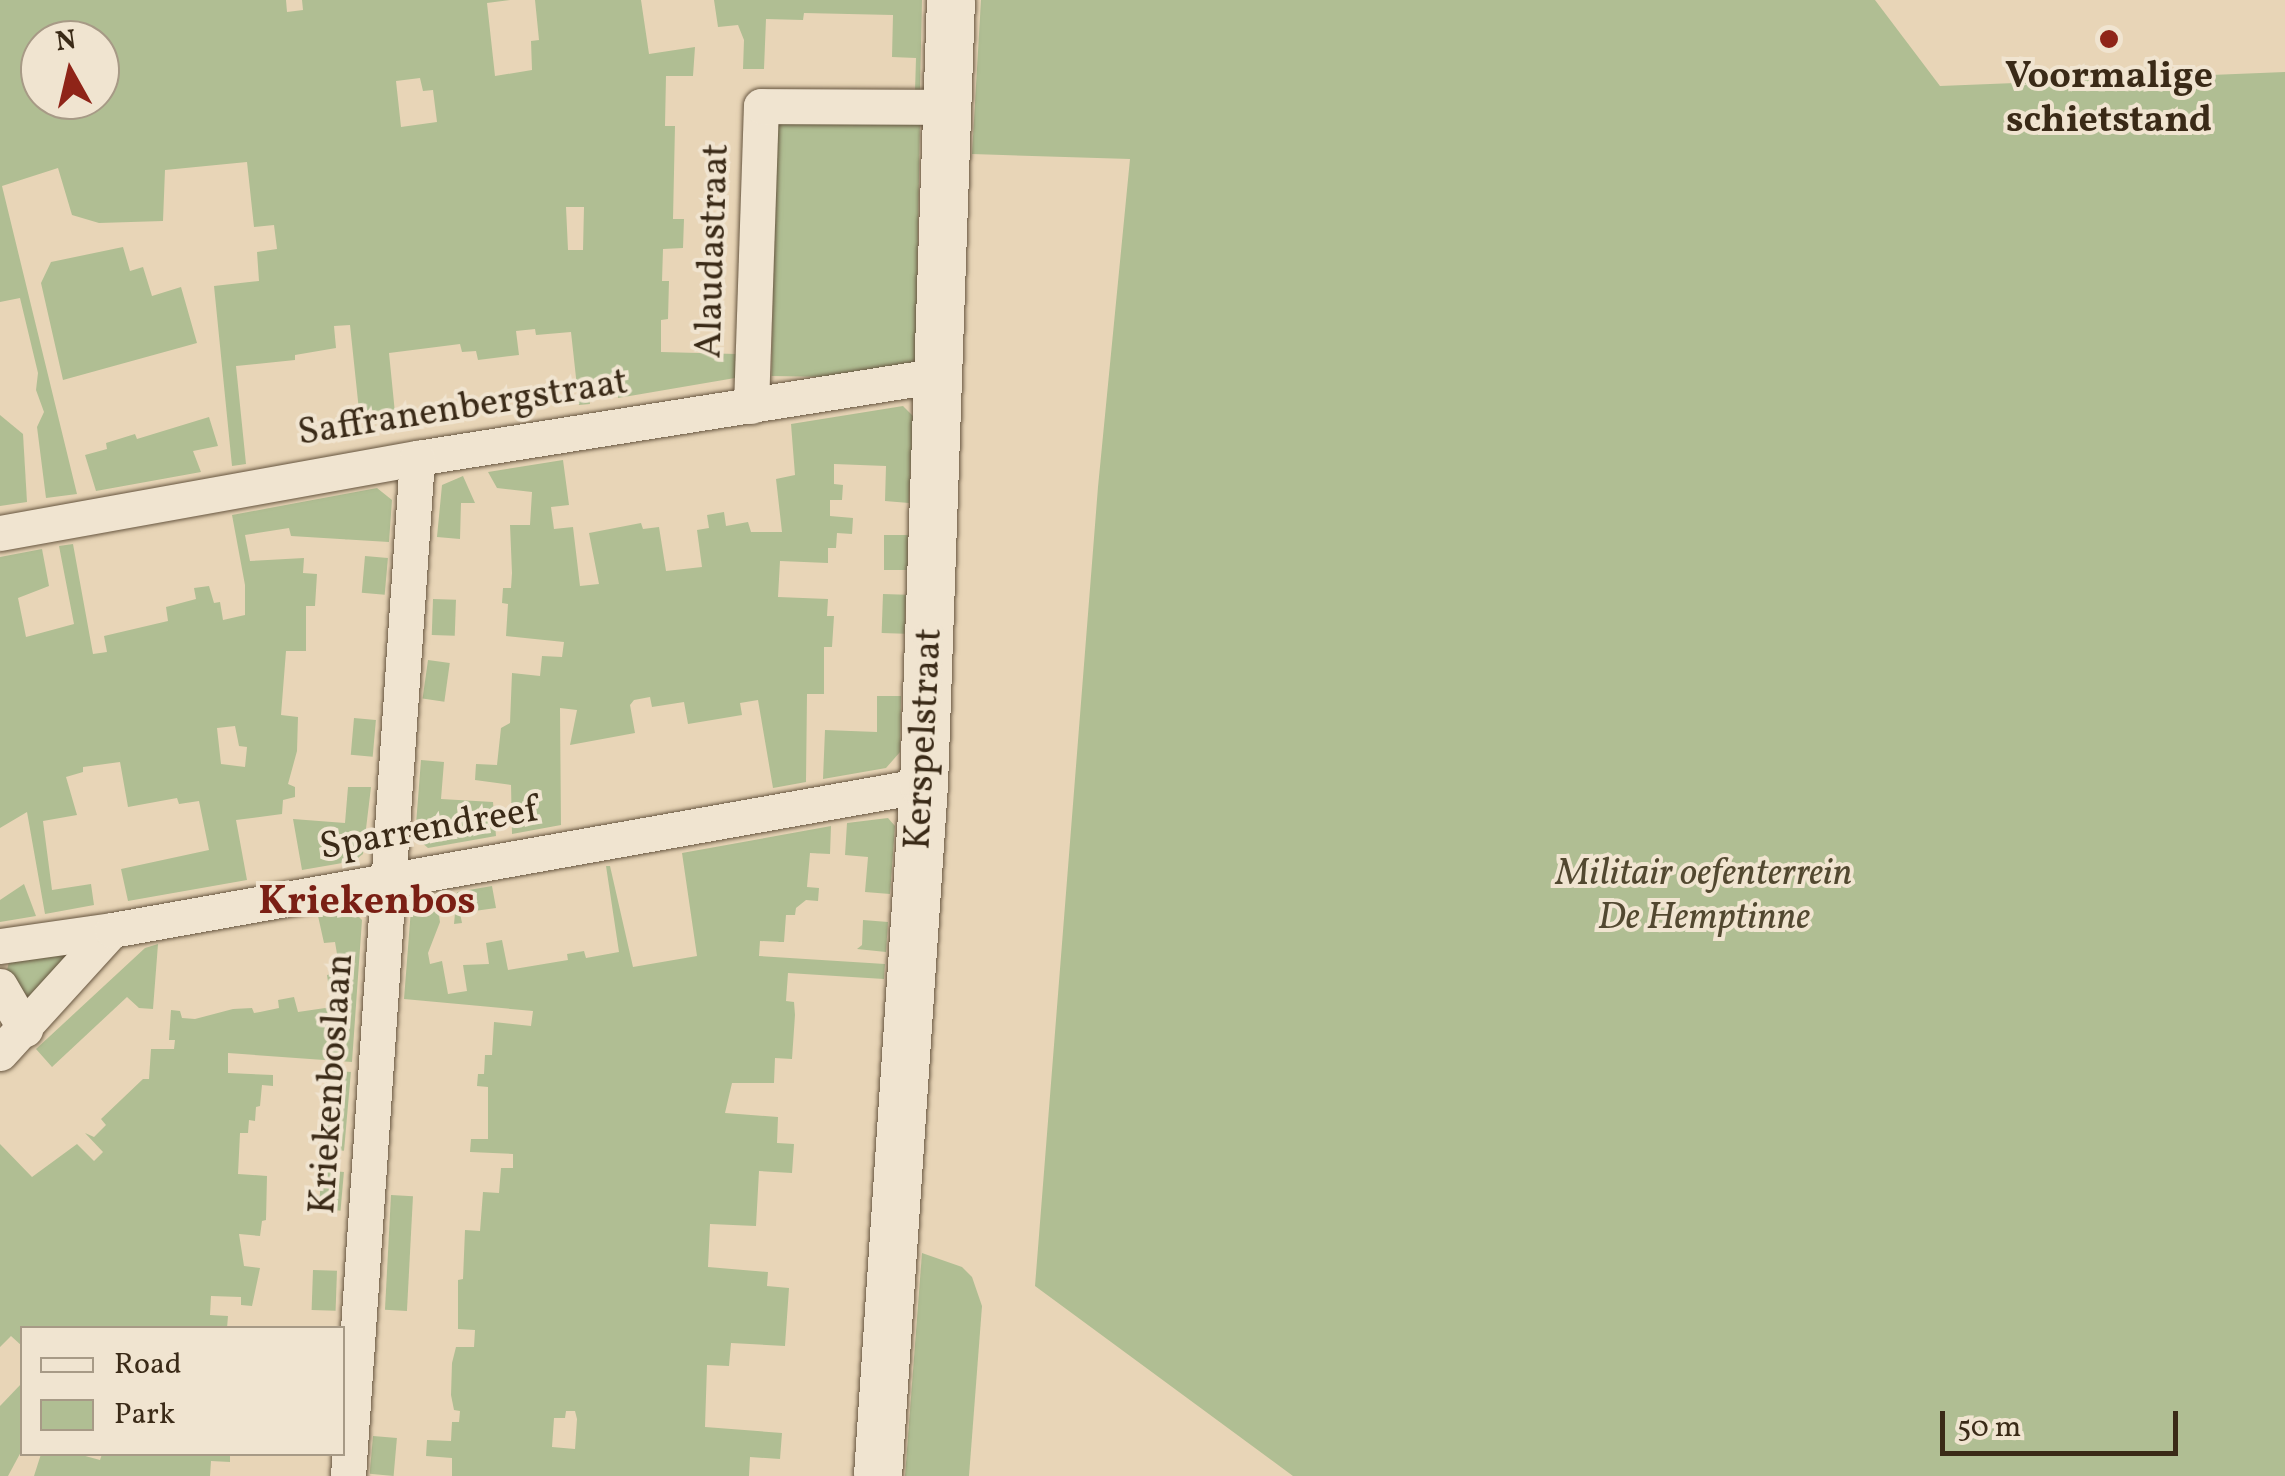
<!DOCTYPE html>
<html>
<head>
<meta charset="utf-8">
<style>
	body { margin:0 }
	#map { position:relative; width:2285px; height:1476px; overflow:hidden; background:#e8d5b7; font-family:Vollkorn,serif }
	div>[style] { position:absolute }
	.green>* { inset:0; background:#b0be93; transform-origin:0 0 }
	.roads { filter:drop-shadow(0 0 2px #66553f) drop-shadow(0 0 2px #66553f) }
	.street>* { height:35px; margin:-17.5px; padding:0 17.5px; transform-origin:17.5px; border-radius:17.5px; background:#f0e4d0 }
	.secondary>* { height:48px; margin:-24px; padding:0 24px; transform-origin:24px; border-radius:24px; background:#f0e4d0 }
	.dots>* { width:28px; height:28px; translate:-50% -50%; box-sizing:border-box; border:5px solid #f0e4d0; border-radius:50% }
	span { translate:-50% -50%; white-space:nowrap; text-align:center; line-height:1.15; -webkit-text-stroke:8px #f0e4d0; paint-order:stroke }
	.poi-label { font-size:38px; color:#3a2a17; font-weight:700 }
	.street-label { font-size:38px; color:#3a2a17 }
	.park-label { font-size:38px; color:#524830; font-style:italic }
	.neighbourhood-label { font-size:40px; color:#7a1f14; font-weight:700 }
	.legend { position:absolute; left:20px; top:1326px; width:325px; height:130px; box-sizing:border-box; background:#f0e4d0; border:2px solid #a79a86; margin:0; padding:12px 18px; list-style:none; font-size:30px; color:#3a2a17 }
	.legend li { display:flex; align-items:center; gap:20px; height:50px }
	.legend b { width:50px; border:2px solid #a79a86 }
	.north { position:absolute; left:20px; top:20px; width:100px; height:100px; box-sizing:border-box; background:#f0e4d0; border:2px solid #a79a86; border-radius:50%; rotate:352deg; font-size:28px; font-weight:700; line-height:40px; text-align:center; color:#3a2a17 }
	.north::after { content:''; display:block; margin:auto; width:35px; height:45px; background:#8f2418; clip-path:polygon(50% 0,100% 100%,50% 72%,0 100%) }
	.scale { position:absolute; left:1940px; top:1411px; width:238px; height:45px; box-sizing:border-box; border:5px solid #3a2a17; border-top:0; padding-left:12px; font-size:30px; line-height:35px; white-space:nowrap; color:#3a2a17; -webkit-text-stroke:8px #f0e4d0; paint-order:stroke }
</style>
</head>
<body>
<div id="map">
	<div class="green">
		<div style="clip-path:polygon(evenodd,0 0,286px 0,287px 12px,303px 10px,302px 0,510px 0,487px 3px,495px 76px,532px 70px,531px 41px,539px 40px,535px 0,641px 0,649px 54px,695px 47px,693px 76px,666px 76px,665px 126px,675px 126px,673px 219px,684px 219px,683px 248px,663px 249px,662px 281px,669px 281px,668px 319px,661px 320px,661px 352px,736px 354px,735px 378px,618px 398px,615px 377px,587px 382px,590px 404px,579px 405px,571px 332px,536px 335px,535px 329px,516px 331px,519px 355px,478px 360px,476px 351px,462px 352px,460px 344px,389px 353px,395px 413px,360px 420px,350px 325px,334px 326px,336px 348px,295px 355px,295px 360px,236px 366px,246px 464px,232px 466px,214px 286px,259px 281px,257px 252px,277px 249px,274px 225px,254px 227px,247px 162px,165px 170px,163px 221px,99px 223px,72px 215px,58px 168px,2px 186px,77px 494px,46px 498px,37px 427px,44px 412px,36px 390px,38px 373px,20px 298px,0 302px,0 0,40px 40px,100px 40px,100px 100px,40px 100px,40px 40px,0 0,420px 78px,423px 91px,433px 90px,437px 122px,401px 127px,396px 81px,420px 78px,0 0,566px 207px,584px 207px,583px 250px,568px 250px,566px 207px)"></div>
		<div style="clip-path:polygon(714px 0,922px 0,920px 90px,915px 91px,916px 58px,892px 57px,893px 15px,804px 13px,803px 20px,766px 19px,764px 69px,743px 69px,744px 40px,738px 25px,718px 27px)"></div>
		<div style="clip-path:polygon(981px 0,1875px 0,1940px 86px,2285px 72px,2285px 1476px,1293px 1476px,1035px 1286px,1098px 487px,1130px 159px,972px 154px)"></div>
		<div style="left:776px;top:119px;width:144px;height:257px;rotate:1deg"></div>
		<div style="clip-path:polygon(123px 247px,130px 271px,143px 267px,152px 296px,181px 287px,197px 343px,63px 380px,41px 283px,51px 262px)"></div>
		<div style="clip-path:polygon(903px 406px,913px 416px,909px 503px,885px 501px,886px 466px,834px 464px,834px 484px,843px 485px,842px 500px,830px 500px,830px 516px,853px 518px,852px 534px,837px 533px,836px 548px,828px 548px,828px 563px,780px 561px,778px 597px,828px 599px,827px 616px,834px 616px,832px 647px,824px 647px,824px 694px,807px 694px,806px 782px,773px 788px,758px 700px,740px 703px,742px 715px,688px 724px,684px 702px,652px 707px,650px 697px,634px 700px,630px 705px,635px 733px,570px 745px,577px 710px,560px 708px,561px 825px,512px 834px,511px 785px,475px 780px,476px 764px,497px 765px,501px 728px,510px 723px,512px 673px,540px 676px,542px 656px,562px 657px,564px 642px,506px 636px,508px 604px,502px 603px,503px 588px,511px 588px,512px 573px,510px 525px,530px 525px,532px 492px,497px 488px,488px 472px,563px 460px,569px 505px,551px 507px,554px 529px,573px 527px,580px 586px,599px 584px,589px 533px,641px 523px,643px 529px,659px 527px,666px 571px,702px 567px,697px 530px,709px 528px,707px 515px,724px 512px,726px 526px,748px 522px,751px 532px,782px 532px,776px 479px,795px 475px,791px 424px)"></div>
		<div style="clip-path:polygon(0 415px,23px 434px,27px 502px,0 506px)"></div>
		<div style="clip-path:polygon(209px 417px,218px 446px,193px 451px,201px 472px,96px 491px,85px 455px,107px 449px,106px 443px,135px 434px,137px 439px)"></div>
		<div style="clip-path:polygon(463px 476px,475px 503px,461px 503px,460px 539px,437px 537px,442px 485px)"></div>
		<div style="clip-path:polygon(evenodd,377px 488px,392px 500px,389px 542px,291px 536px,289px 528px,245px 535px,250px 561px,304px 558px,303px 573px,317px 574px,315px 606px,306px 606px,306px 651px,286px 651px,281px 715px,298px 717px,297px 751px,288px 784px,295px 787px,295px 797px,283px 800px,282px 814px,236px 820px,247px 880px,128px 901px,121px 869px,209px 850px,199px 801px,179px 804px,177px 798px,128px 807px,120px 762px,83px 767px,83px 772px,66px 777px,77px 815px,43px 821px,52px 890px,91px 884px,94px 905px,45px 914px,27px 812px,0 828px,0 557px,42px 549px,49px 586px,18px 598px,26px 637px,74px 624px,59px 546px,73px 544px,93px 654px,107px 652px,104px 636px,168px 621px,166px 607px,196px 599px,194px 588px,209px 586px,214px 603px,220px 602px,223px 620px,245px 615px,245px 585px,232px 515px,377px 488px,235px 726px,239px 746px,247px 747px,245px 767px,221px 764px,217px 728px,235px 726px)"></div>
		<div style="left:884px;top:535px;width:24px;height:35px"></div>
		<div style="left:365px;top:556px;width:23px;height:37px;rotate:5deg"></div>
		<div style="left:883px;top:594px;width:23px;height:39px;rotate:2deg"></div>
		<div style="left:433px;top:599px;width:23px;height:36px;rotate:2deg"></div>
		<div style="left:428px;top:660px;width:22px;height:39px;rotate:8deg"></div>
		<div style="clip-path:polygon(877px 696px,901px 696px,900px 752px,886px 768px,823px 779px,825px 730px,877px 732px)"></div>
		<div style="left:354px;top:718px;width:22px;height:37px;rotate:5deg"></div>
		<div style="clip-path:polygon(421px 760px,444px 762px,441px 799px,493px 802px,496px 836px,428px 848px,415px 837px)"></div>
		<div style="clip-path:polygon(348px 787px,371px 787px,363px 854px,354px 861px,302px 870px,293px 819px,345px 823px)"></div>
		<div style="clip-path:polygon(888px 818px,895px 826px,890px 894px,865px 892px,868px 857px,845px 855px,847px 823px)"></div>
		<div style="clip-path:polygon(evenodd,831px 826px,830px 854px,810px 853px,807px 887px,819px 888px,818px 901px,806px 900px,796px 908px,795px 915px,786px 915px,784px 942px,760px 941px,759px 956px,885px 964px,884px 979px,788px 973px,786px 1001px,794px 1002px,795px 1015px,792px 1059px,775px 1058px,774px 1083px,732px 1083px,725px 1113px,778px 1117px,777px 1143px,794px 1144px,792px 1173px,759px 1171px,756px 1226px,710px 1224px,708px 1267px,768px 1272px,767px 1286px,789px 1288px,785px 1346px,731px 1343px,729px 1366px,707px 1365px,705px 1427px,782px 1433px,780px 1459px,750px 1457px,749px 1476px,452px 1476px,452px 1458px,426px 1456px,427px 1440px,451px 1441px,452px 1422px,459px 1422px,460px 1411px,454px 1410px,451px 1395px,452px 1363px,456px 1347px,474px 1347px,475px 1330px,458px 1329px,458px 1280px,463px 1279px,465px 1230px,480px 1231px,483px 1192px,499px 1193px,501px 1168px,513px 1168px,513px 1154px,470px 1152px,471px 1139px,488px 1139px,488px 1087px,477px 1086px,478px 1074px,484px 1074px,485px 1055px,492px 1055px,494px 1022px,531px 1026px,533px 1011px,404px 999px,411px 909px,421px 898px,436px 896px,440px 922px,428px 953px,430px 964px,442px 961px,448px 994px,467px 991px,463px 965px,489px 964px,486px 943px,502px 940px,508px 970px,568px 960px,567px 954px,584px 951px,586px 958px,619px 952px,606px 866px,610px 866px,633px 967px,697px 956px,682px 853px,831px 826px,566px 1411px,575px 1411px,577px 1419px,575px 1449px,552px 1447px,554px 1418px,565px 1418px,566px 1411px)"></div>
		<div style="clip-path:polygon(24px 884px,36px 916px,0 922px,0 900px)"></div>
		<div style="clip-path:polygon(492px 886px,496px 908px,460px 913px,462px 923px,454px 924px,457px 892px)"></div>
		<div style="clip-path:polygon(352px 910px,362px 920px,352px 1062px,228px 1053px,228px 1073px,273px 1075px,273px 1086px,262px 1085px,260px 1106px,256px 1107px,255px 1121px,249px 1120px,248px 1133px,240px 1133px,238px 1174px,267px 1176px,266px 1220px,262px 1221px,260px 1236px,239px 1234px,244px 1266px,260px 1268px,252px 1306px,241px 1305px,241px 1297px,211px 1296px,210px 1315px,228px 1316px,227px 1328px,22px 1328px,22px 1346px,11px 1336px,0 1347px,0 1144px,32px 1177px,77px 1144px,94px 1161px,103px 1152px,85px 1133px,94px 1137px,106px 1125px,101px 1119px,143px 1079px,149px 1079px,151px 1049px,174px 1049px,175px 1040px,169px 1040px,171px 1010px,180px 1011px,182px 1018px,195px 1019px,233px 1009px,252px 1008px,254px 1013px,260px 1012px,279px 1008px,278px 1000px,294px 997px,298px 1012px,332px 1007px,327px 975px,340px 972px,335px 942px,324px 943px,318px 916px)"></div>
		<div style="clip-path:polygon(863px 920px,888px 922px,886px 952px,857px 949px,862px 945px)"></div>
		<div style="clip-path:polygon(158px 944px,153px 1009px,139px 1008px,127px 997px,52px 1067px,36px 1049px,145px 948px)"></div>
		<div style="clip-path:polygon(70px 953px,35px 996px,27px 996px,7px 970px,9px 962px)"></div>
		<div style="left:327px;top:1070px;width:24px;height:79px;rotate:5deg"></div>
		<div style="left:322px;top:1170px;width:22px;height:39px;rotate:5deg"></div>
		<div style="left:391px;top:1195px;width:22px;height:115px;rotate:3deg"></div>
		<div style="clip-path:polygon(922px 1253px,962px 1267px,972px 1277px,982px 1306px,969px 1476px,905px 1476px)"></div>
		<div style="left:313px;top:1270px;width:24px;height:40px;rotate:2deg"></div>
		<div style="clip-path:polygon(22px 1383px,22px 1450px,8px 1476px,0 1476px,0 1406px)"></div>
		<div style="left:373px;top:1436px;width:24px;height:38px;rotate:5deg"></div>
		<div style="clip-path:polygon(41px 1454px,78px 1454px,100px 1460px,102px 1454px,230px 1454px,230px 1462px,211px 1461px,210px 1476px,34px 1476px)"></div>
	</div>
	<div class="roads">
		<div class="street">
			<div style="left:751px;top:406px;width:300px;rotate:-88.1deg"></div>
			<div style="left:761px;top:106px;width:187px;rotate:0.3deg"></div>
			<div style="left:0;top:533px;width:424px;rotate:-10.2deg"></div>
			<div style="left:417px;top:458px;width:530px;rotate:-9.02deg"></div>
			<div style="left:0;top:946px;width:113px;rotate:-8.1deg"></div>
			<div style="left:0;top:986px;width:50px;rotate:59.8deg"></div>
			<div style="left:0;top:1053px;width:166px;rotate:-47.7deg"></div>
			<div style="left:112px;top:930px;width:825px;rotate:-10.12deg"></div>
			<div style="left:348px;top:1476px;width:1020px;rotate:-86.12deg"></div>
		</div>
		<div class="secondary">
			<div style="left:878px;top:1476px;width:693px;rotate:-86.19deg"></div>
			<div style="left:924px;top:785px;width:785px;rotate:-88.03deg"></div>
		</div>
	</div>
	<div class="dots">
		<div style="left:2109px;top:39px;background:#8f2418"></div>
	</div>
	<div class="poi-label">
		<span style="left:2109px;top:100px">Voormalige<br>schietstand</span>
	</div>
	<div class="street-label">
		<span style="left:714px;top:251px;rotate:-88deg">Alaudastraat</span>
		<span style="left:463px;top:409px;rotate:-9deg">Saffranenbergstraat</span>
		<span style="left:925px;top:739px;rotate:-87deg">Kerspelstraat</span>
		<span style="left:429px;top:830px;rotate:-10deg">Sparrendreef</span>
		<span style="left:333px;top:1084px;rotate:-86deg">Kriekenboslaan</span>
	</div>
	<div class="park-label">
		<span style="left:1704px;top:897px">Militair oefenterrein<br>De Hemptinne</span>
	</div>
	<div class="neighbourhood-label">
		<span style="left:367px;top:903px">Kriekenbos</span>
	</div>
	<ul class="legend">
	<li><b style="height:12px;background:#f0e4d0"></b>Road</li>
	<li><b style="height:28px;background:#b0be93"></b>Park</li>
	</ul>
	<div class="north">N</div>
	<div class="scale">50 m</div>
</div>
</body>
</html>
